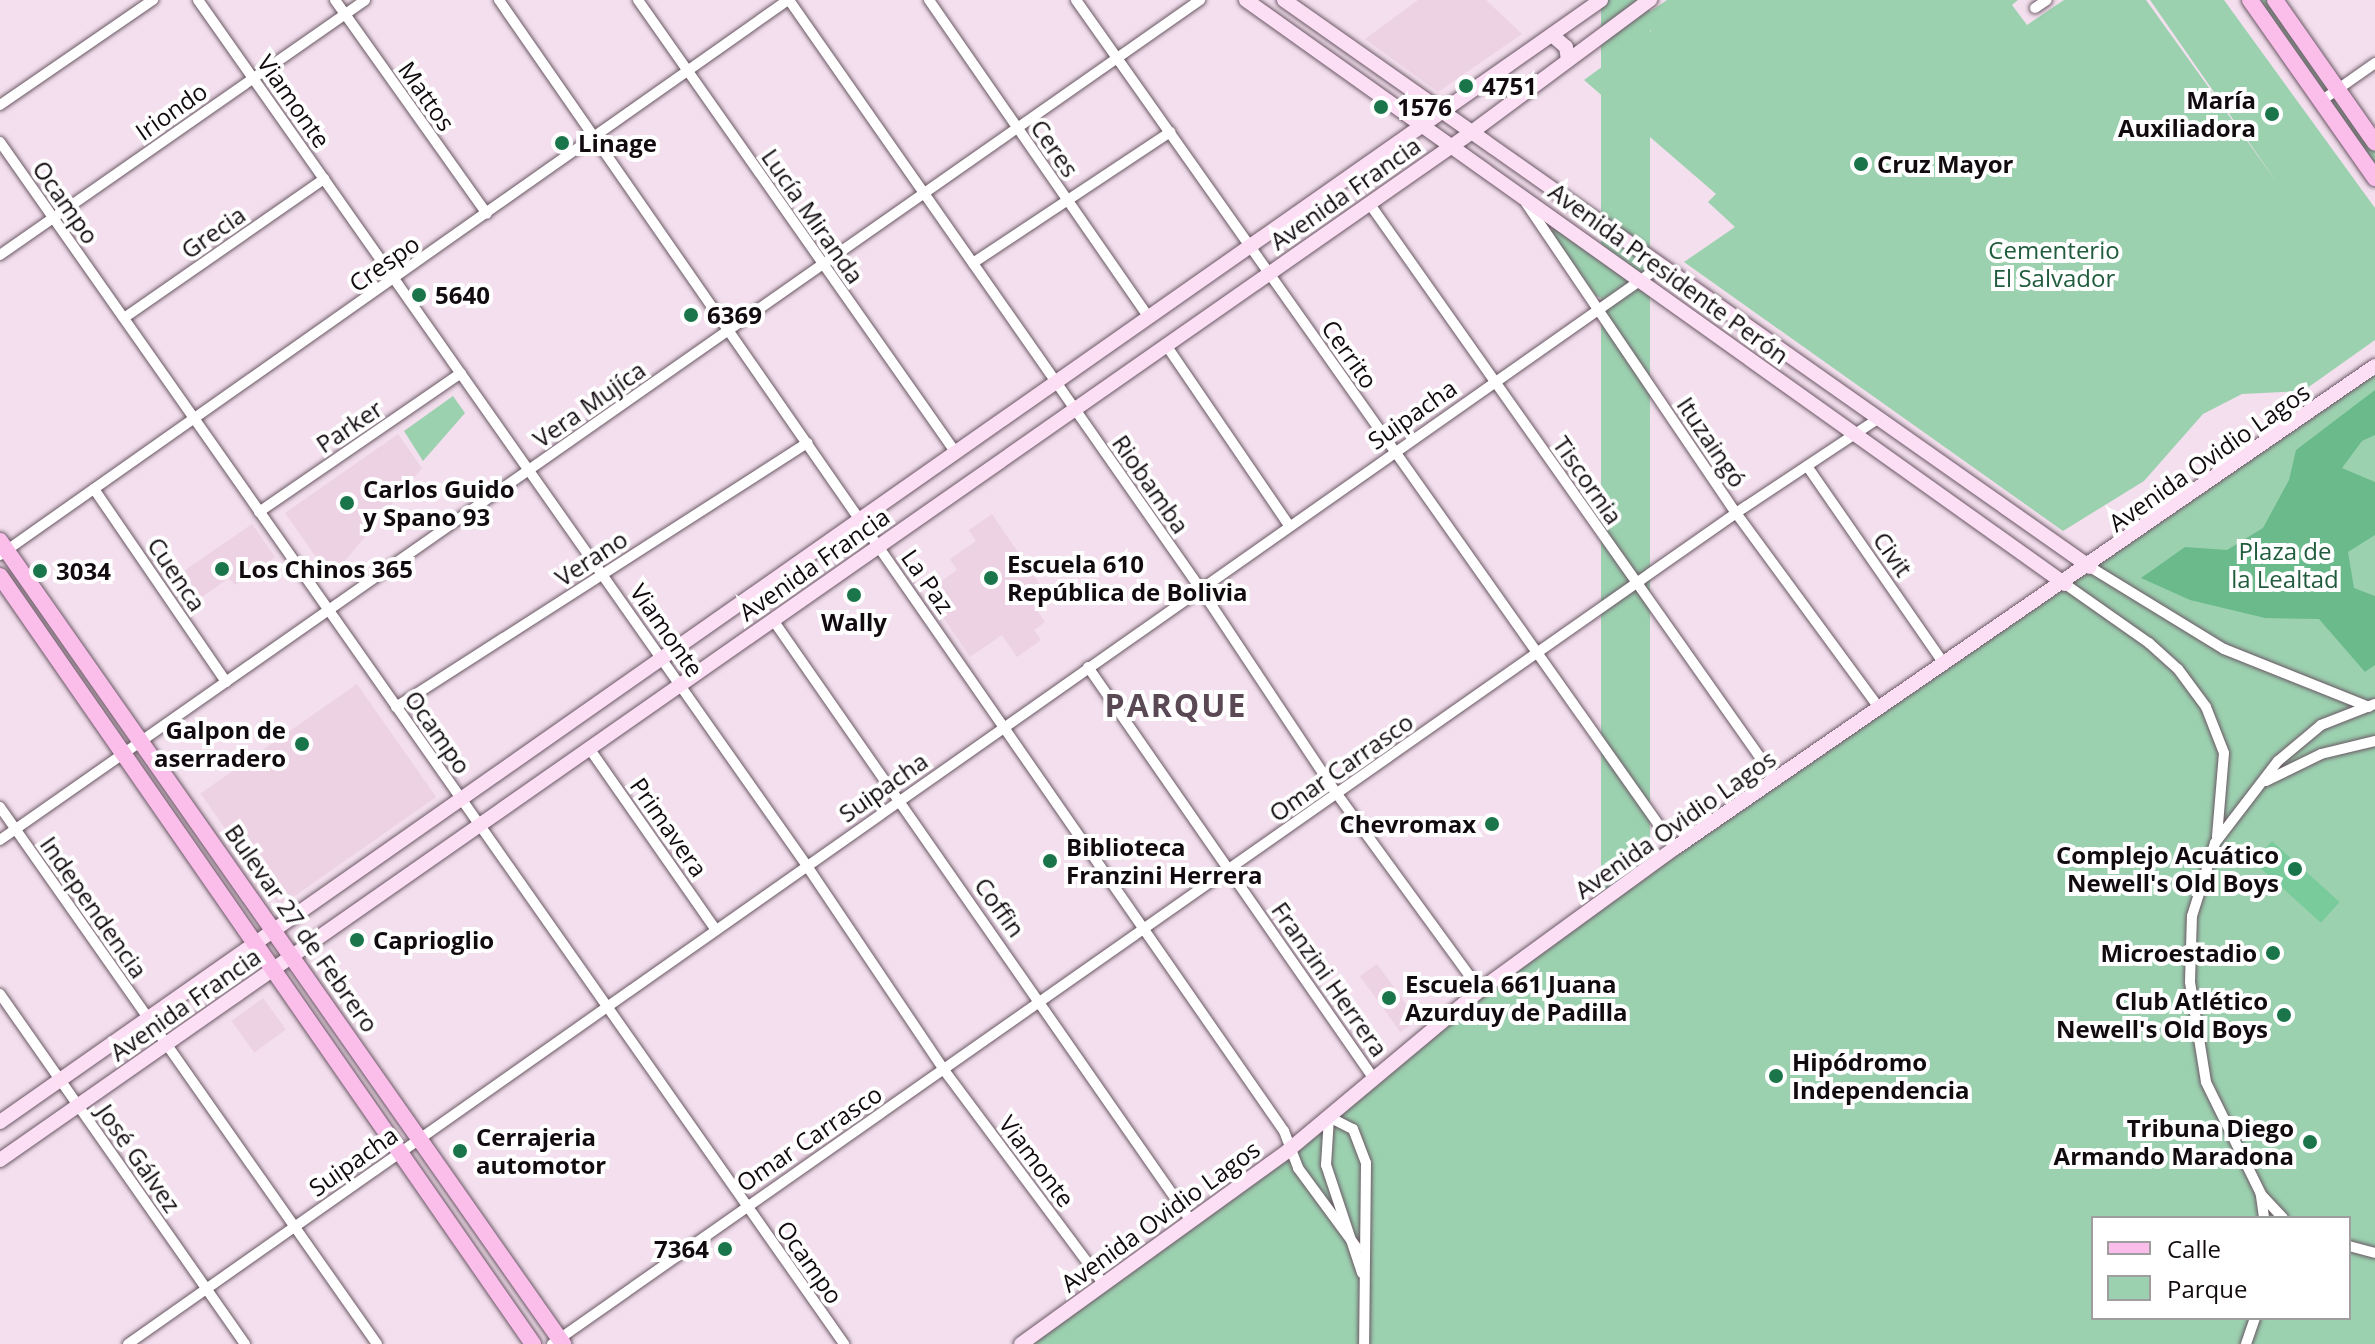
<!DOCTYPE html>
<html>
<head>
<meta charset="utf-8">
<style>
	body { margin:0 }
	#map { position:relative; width:2375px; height:1344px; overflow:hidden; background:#f3dfed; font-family:"Open Sans",sans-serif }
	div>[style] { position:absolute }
	.built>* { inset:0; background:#edd2e4; transform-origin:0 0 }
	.green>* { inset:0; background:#9cd1b0; transform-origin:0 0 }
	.forest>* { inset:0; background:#6aba8c }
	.water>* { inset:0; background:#7acb9c; transform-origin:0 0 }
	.roads { filter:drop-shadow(0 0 2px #6a5864) drop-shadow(0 0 2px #6a5864) }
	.street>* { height:10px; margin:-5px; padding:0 5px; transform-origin:5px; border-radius:5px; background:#fff }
	.secondary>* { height:14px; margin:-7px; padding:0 7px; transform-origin:7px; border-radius:7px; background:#fddff5 }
	.primary>* { height:16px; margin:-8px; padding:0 8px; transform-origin:8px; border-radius:8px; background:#fbbeeb }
	.dots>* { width:22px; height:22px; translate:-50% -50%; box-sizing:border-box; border:4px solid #fff; border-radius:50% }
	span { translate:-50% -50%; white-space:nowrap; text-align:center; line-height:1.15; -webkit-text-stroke:8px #fff; paint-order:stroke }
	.poi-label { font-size:24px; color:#110a0f; font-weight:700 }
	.left { translate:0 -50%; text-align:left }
	.right { translate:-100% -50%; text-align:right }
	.street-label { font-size:24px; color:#110a0f }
	.park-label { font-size:24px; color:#205c3d }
	.district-label { font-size:32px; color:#5a4955; font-weight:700; letter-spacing:2px }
	.legend { position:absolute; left:2091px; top:1216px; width:260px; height:104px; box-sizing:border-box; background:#fff; border:2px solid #a09d9f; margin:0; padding:10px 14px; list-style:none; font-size:24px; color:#110a0f }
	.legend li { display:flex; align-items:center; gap:16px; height:40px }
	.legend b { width:40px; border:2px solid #a09d9f }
</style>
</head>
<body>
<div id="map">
	<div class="built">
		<div style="clip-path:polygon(1418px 0,1486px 0,1522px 34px,1438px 92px,1365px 39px)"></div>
		<div style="clip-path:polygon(398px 434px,422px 468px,343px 563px,328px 574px,285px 513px)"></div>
		<div style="clip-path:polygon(992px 514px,1041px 586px,1030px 600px,1045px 622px,1034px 630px,1041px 640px,1017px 657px,1002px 635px,970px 657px,926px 592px,957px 570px,950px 559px,976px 541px,969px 530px)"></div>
		<div style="clip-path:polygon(252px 524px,275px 557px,235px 585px,229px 578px,199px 599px,181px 573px)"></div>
		<div style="left:357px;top:684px;width:138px;height:191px;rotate:55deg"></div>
		<div style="left:1377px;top:964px;width:69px;height:21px;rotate:54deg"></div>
		<div style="left:263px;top:998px;width:39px;height:39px;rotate:54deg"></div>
	</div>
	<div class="green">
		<div style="left:1601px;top:0;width:49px;height:1955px"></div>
		<div style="clip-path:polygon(1667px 0,2018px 0,2012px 5px,2027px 25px,2064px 0,2146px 0,2278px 184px,2150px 0,2224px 0,2375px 208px,2375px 340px,2303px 391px,2242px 394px,2203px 414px,2144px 481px,2063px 531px,1684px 262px,1735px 227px,1708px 202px,1716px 194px,1584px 80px,1651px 31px,1642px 17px)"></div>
		<div style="clip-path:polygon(2250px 0,2275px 0,2375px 143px,2375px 178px)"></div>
		<div style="clip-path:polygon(1554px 228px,1627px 280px,1627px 282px,1602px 298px,1596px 296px,1551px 232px)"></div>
		<div style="clip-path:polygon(evenodd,2375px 366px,2375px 1344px,1021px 1344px,1290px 1149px,1480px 990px,2375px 366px,2093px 1218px,2349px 1218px,2349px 1318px,2093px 1318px,2093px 1218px)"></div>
		<div style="clip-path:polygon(453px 396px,465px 413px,423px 461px,404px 431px)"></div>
	</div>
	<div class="forest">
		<div style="clip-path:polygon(2375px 390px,2375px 435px,2362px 441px,2342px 468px,2375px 482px,2375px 535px,2348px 552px,2354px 588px,2375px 596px,2375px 665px,2365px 672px,2319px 619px,2265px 618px,2190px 600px,2141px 578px,2185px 547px,2227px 550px,2263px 528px,2289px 480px,2296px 450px)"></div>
	</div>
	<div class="water">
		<div style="left:2272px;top:841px;width:91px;height:28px;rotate:42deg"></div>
	</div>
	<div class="roads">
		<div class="street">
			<div style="left:198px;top:0;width:1059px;rotate:54.88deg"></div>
			<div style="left:807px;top:866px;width:246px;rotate:56.1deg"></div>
			<div style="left:944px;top:1070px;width:266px;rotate:53.3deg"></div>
			<div style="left:335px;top:0;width:262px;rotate:54.6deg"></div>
			<div style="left:499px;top:0;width:1377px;rotate:55.24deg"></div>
			<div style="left:1284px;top:1131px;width:40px;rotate:69deg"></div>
			<div style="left:1298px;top:1168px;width:99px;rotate:53.6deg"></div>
			<div style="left:638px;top:0;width:553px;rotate:54.93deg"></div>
			<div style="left:789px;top:0;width:717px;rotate:55.05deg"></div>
			<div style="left:1200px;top:588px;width:247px;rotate:56.4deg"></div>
			<div style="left:1337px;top:794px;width:243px;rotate:53.9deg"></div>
			<div style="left:929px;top:0;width:387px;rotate:55.3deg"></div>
			<div style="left:1076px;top:0;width:1038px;rotate:54.76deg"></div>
			<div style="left:2035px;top:8px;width:14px;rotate:-34deg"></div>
			<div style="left:2321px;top:101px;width:66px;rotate:-35.1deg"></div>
			<div style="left:0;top:105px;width:186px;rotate:-34.5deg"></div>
			<div style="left:0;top:142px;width:1469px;rotate:54.92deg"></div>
			<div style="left:1369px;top:203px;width:706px;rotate:54.8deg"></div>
			<div style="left:1526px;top:203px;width:374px;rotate:55.9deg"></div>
			<div style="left:1736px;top:513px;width:243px;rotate:53.7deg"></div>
			<div style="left:0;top:255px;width:445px;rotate:-34.9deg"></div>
			<div style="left:973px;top:263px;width:237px;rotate:-33.6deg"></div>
			<div style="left:124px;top:318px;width:244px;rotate:-34.8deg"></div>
			<div style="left:1166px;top:345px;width:218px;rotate:55.7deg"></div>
			<div style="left:1807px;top:466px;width:242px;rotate:55.3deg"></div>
			<div style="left:94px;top:489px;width:234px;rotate:55.6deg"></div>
			<div style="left:259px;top:512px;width:245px;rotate:-34.5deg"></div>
			<div style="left:0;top:555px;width:964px;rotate:-35.16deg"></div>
			<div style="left:2090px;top:567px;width:157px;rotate:31.5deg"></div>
			<div style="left:2224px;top:649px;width:156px;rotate:21.8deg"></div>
			<div style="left:2065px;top:584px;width:103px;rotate:35.1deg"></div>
			<div style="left:2149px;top:643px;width:39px;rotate:42deg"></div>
			<div style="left:2178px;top:669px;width:47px;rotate:53.6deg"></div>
			<div style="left:2206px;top:707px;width:49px;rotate:68.6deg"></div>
			<div style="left:2224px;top:753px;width:84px;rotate:94.8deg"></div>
			<div style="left:773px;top:620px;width:732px;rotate:55.18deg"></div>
			<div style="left:1088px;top:667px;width:502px;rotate:55.23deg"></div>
			<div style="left:396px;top:707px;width:489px;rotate:-32.7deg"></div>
			<div style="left:589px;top:748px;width:222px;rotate:55.1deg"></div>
			<div style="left:2266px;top:781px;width:61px;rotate:-26.1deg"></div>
			<div style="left:2321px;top:754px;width:56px;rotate:-13.5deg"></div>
			<div style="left:0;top:807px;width:656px;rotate:54.93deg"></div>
			<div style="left:0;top:840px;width:1465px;rotate:-34.99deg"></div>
			<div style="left:0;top:994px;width:427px;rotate:55deg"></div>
			<div style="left:2261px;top:1196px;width:22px;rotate:82deg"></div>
			<div style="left:2283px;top:1218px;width:33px;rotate:-133deg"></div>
			<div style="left:2261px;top:1194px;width:125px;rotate:-116.2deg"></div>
			<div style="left:2206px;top:1082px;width:101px;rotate:-99.1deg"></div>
			<div style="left:2190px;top:982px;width:66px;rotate:-88.3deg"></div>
			<div style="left:2192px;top:916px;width:77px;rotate:-72.5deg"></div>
			<div style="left:2215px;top:843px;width:103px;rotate:-52.5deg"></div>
			<div style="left:2278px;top:761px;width:56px;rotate:-39.9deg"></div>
			<div style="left:2321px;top:725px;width:58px;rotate:-21.3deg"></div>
			<div style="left:2349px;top:1246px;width:27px;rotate:15deg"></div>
			<div style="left:1362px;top:1273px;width:114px;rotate:-108.4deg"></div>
			<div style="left:1326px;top:1165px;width:48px;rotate:-86.4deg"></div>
			<div style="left:1329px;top:1117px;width:27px;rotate:27deg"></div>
			<div style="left:1353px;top:1129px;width:36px;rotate:69deg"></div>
			<div style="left:1366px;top:1163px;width:181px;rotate:90.6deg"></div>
			<div style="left:128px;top:1344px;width:1875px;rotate:-35.12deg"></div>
			<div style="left:552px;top:1344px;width:1447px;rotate:-35.06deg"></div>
			<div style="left:1736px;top:513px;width:172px;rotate:-33.6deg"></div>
			<div style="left:2246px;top:1344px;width:28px;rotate:-71deg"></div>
		</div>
		<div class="secondary">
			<div style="left:1246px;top:0;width:1006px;rotate:35.49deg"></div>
			<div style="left:1284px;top:0;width:985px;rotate:35.13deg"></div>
			<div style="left:1552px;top:35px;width:18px;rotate:41deg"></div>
			<div style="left:1566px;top:47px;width:13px;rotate:81deg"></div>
			<div style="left:0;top:1122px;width:1955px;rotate:-35.02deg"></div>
			<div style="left:0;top:1160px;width:1795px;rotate:-34.93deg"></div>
			<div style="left:1472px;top:132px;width:222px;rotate:-36.6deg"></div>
			<div style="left:1021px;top:1344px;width:332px;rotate:-35.9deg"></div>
			<div style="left:1290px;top:1149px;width:248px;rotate:-39.9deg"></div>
			<div style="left:1480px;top:990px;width:241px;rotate:-36.1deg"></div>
			<div style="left:1675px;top:848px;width:850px;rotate:-34.55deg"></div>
		</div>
		<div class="primary">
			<div style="left:2250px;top:0;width:218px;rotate:54.9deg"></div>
			<div style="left:2275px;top:0;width:174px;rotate:55deg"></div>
			<div style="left:0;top:541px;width:981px;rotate:54.96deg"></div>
			<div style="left:0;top:576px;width:935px;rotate:55.24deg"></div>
		</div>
	</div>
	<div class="dots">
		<div style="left:1466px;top:86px;background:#1a754a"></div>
		<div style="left:1381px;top:107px;background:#1a754a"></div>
		<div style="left:2272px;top:114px;background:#1a754a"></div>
		<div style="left:562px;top:143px;background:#1a754a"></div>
		<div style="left:1861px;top:164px;background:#1a754a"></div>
		<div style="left:419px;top:295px;background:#1a754a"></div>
		<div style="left:691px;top:315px;background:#1a754a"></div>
		<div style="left:347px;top:503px;background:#1a754a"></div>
		<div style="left:222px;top:569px;background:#1a754a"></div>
		<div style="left:40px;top:571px;background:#1a754a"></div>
		<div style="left:991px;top:578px;background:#1a754a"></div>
		<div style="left:854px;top:595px;background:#1a754a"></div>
		<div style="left:302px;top:744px;background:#1a754a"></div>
		<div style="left:1492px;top:824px;background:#1a754a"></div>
		<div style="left:1050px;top:861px;background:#1a754a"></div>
		<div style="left:2295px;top:869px;background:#1a754a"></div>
		<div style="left:357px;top:940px;background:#1a754a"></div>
		<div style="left:2273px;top:953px;background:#1a754a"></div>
		<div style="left:1389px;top:998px;background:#1a754a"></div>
		<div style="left:2284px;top:1015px;background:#1a754a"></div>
		<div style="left:1776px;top:1076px;background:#1a754a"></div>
		<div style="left:2310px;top:1142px;background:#1a754a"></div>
		<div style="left:460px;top:1151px;background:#1a754a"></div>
		<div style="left:725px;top:1249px;background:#1a754a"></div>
	</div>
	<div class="poi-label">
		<span class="left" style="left:1482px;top:86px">4751</span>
		<span class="right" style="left:2256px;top:114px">María<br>Auxiliadora</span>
		<span class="left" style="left:1397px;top:107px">1576</span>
		<span class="left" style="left:578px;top:143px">Linage</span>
		<span class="left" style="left:1877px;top:164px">Cruz Mayor</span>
		<span class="left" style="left:435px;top:295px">5640</span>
		<span class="left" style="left:707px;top:315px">6369</span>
		<span class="left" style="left:363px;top:503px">Carlos Guido<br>y Spano 93</span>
		<span class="left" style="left:1007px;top:578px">Escuela 610<br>República de Bolivia</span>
		<span class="left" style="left:238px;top:569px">Los Chinos 365</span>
		<span class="left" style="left:56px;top:571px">3034</span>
		<span style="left:854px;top:622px">Wally</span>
		<span class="right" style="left:286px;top:744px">Galpon de<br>aserradero</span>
		<span class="right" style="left:1476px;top:824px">Chevromax</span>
		<span class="left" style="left:1066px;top:861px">Biblioteca<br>Franzini Herrera</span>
		<span class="right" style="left:2279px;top:869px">Complejo Acuático<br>Newell's Old Boys</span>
		<span class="left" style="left:373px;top:940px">Caprioglio</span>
		<span class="right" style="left:2257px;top:953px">Microestadio</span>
		<span class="left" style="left:1405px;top:998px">Escuela 661 Juana<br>Azurduy de Padilla</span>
		<span class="right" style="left:2268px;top:1015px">Club Atlético<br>Newell's Old Boys</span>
		<span class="left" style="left:1792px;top:1076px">Hipódromo<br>Independencia</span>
		<span class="right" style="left:2294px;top:1142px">Tribuna Diego<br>Armando Maradona</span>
		<span class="left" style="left:476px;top:1151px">Cerrajeria<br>automotor</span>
		<span class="right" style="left:709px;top:1249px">7364</span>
	</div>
	<div class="street-label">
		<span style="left:427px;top:96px;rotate:55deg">Mattos</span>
		<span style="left:294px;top:101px;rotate:55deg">Viamonte</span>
		<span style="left:171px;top:111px;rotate:-35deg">Iriondo</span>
		<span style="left:1055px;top:148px;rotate:55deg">Ceres</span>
		<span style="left:1345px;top:193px;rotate:-35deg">Avenida Francia</span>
		<span style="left:66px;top:202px;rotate:55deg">Ocampo</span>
		<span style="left:813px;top:216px;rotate:55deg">Lucía Miranda</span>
		<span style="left:213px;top:232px;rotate:-35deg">Grecia</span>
		<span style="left:384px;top:263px;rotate:-35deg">Crespo</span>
		<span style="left:1669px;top:273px;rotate:36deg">Avenida Presidente Perón</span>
		<span style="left:1350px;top:354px;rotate:55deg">Cerrito</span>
		<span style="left:589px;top:404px;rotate:-35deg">Vera Mujíca</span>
		<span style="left:1412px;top:414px;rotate:-35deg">Suipacha</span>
		<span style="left:349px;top:426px;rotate:-34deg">Parker</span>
		<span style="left:1712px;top:442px;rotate:56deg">Ituzaingó</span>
		<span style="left:2209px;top:457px;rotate:-35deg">Avenida Ovidio Lagos</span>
		<span style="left:1588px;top:480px;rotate:55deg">Tiscornia</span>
		<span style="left:1151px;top:484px;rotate:55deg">Riobamba</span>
		<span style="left:1893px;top:554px;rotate:55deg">Civit</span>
		<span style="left:591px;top:558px;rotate:-33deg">Verano</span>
		<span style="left:814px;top:564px;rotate:-35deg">Avenida Francia</span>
		<span style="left:177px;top:574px;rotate:56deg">Cuenca</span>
		<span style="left:928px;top:581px;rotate:55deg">La Paz</span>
		<span style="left:667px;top:630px;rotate:55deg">Viamonte</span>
		<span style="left:438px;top:732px;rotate:55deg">Ocampo</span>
		<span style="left:1341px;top:767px;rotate:-35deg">Omar Carrasco</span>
		<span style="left:883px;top:787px;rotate:-35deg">Suipacha</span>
		<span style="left:1675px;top:824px;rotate:-35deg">Avenida Ovidio Lagos</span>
		<span style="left:669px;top:827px;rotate:55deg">Primavera</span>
		<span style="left:94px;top:907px;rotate:55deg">Independencia</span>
		<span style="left:1000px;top:907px;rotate:54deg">Coffin</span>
		<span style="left:302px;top:928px;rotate:55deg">Bulevar 27 de Febrero</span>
		<span style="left:1330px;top:979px;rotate:55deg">Franzini Herrera</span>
		<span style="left:185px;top:1004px;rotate:-35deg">Avenida Francia</span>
		<span style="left:809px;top:1138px;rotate:-34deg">Omar Carrasco</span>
		<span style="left:139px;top:1158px;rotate:55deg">José Gálvez</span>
		<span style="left:353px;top:1161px;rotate:-35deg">Suipacha</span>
		<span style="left:1037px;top:1161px;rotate:53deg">Viamonte</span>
		<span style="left:1160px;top:1216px;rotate:-36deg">Avenida Ovidio Lagos</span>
		<span style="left:810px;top:1262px;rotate:55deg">Ocampo</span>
	</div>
	<div class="park-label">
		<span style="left:2054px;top:264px">Cementerio<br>El Salvador</span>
		<span style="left:2285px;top:565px">Plaza de<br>la Lealtad</span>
	</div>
	<div class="district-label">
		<span style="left:1176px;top:705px">PARQUE</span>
	</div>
	<ul class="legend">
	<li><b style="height:10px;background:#fbbeeb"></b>Calle</li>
	<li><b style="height:22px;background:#9cd1b0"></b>Parque</li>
	</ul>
</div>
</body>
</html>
